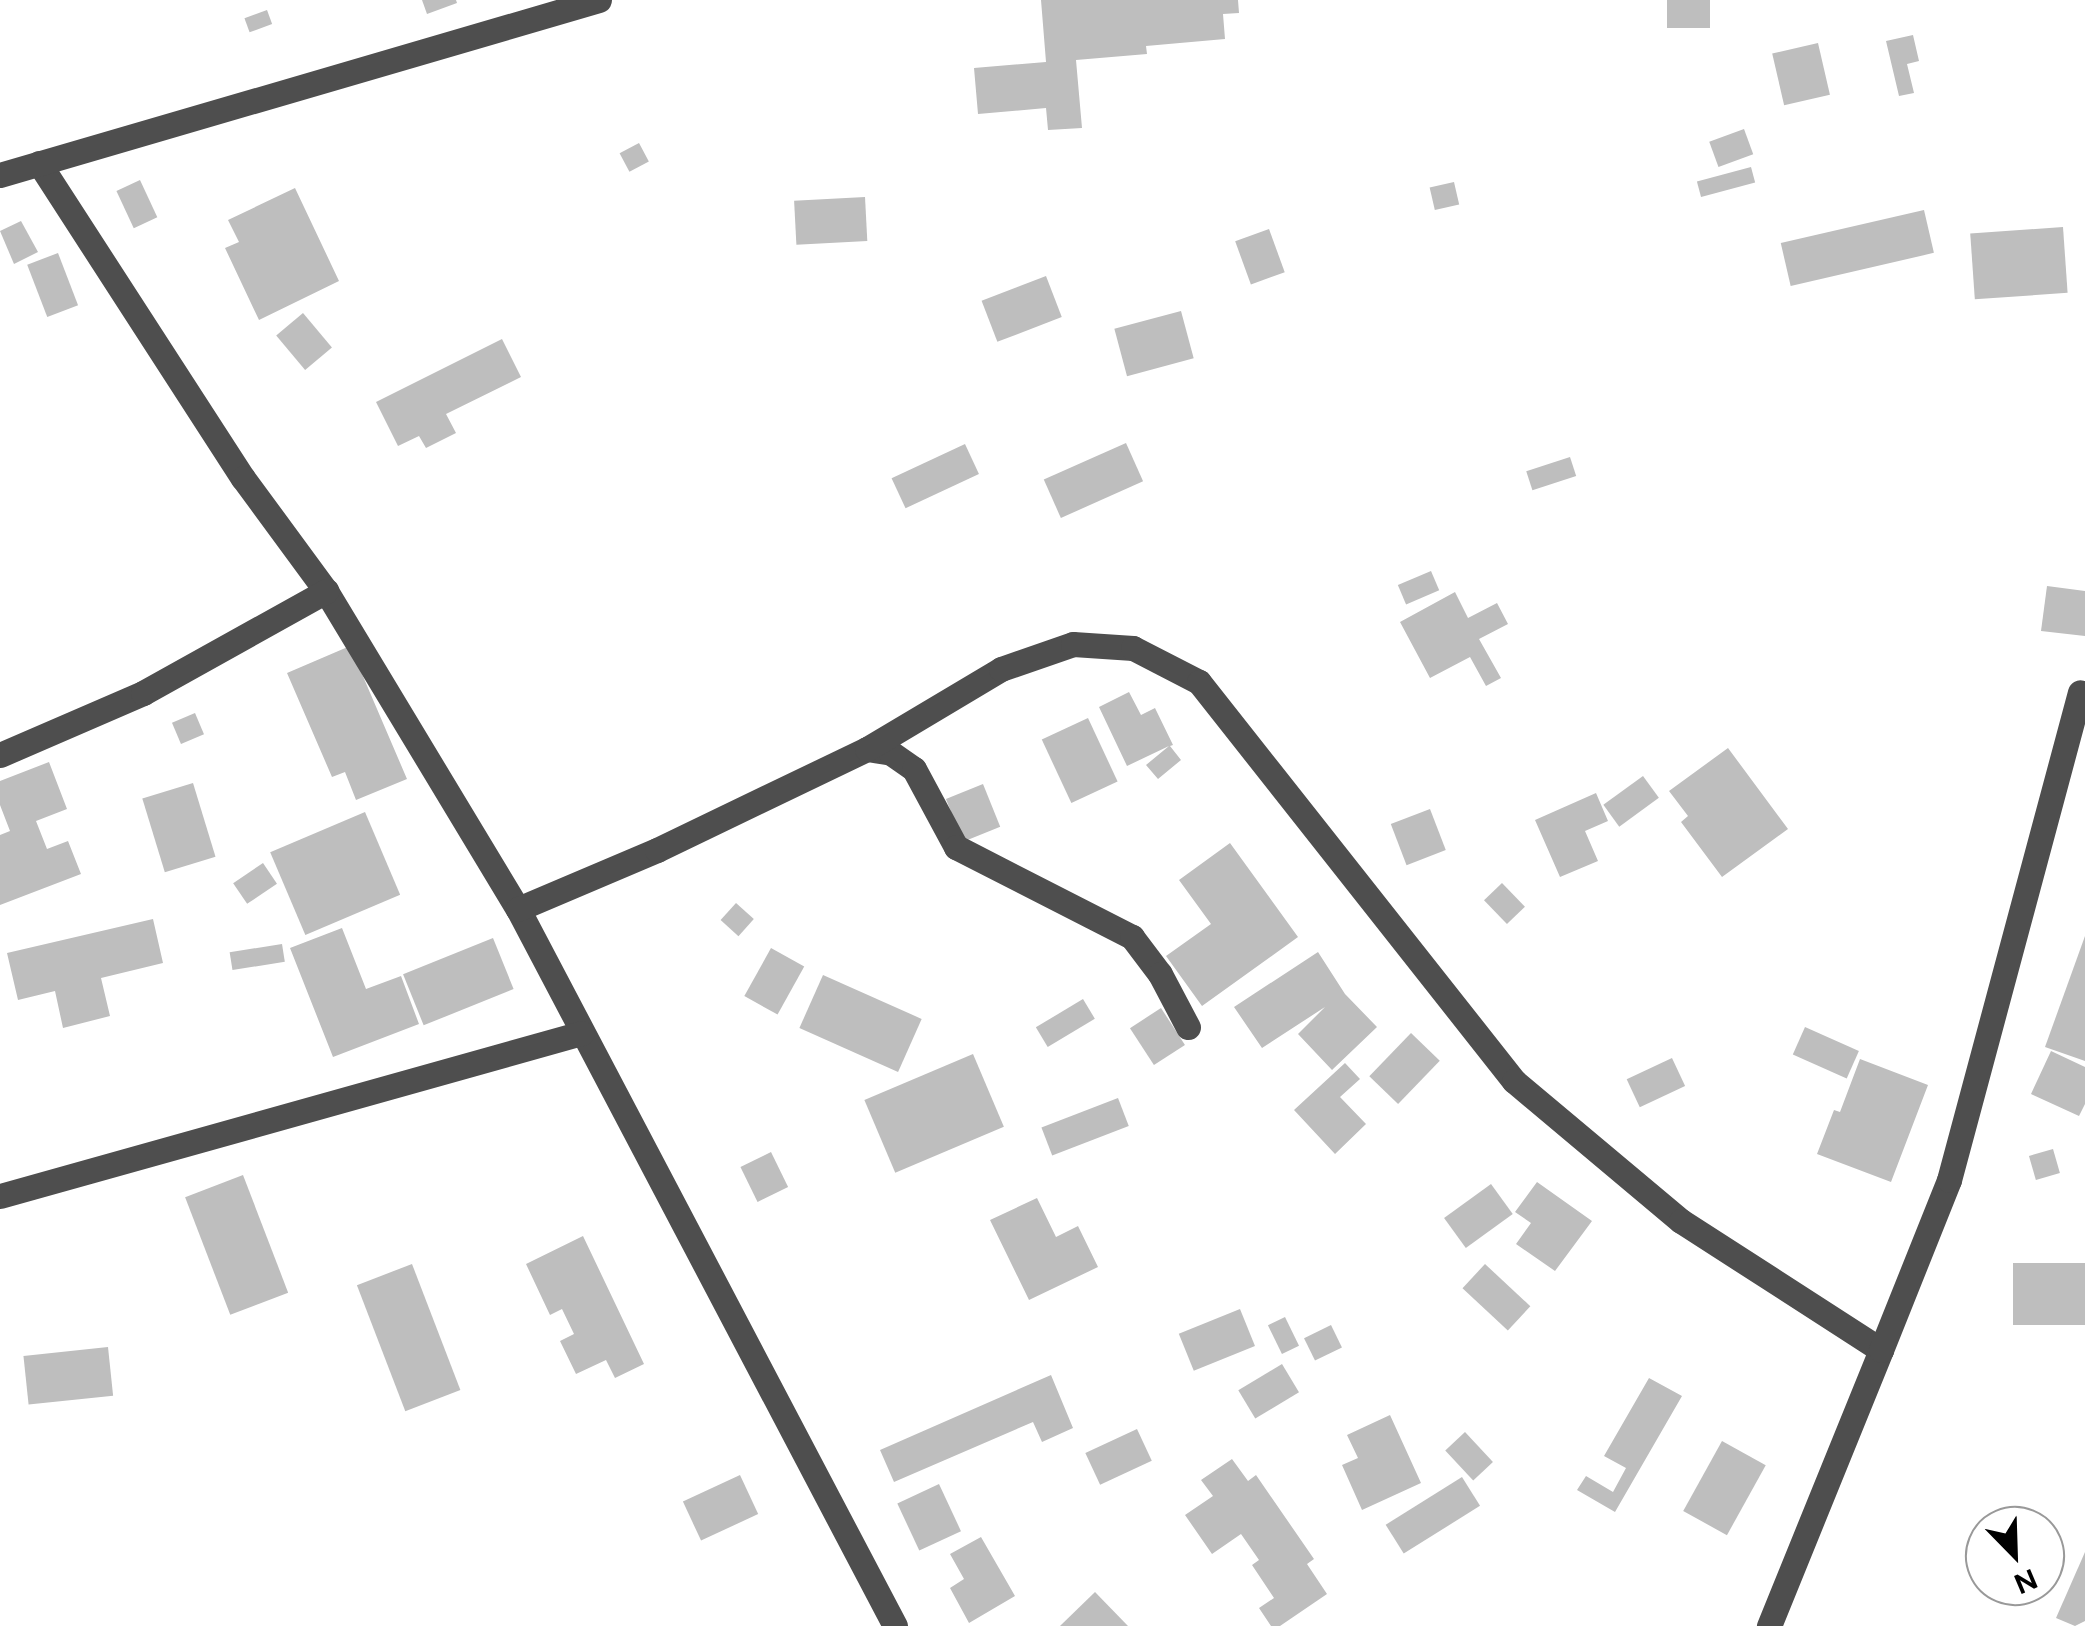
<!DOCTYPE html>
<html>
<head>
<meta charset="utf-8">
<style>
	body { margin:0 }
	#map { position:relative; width:2085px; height:1626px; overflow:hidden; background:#fff; font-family:Figtree,sans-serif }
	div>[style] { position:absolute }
	.building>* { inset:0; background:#bebebe; transform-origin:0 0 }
	.minor>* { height:25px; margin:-12.5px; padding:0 12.5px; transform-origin:12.5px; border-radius:12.5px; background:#4e4e4e }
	span { translate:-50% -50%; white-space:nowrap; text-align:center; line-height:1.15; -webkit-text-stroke:9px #fff; paint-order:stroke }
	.north { position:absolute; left:1965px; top:1506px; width:100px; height:100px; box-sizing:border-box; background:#fff; border:2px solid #999; border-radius:50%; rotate:157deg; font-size:28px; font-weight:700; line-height:40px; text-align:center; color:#000 }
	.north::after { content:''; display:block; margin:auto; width:35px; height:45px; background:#000; clip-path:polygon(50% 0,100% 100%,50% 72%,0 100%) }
</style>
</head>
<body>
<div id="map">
	<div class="building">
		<div style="clip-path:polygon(422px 0,456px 0,457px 3px,427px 14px)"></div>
		<div style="clip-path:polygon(1041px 0,1238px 0,1239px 13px,1223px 14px,1225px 39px,1146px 46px,1147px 54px,1076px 60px,1082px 128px,1048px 130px,1046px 108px,978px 114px,974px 68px,1046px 62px)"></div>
		<div style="left:1667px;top:0;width:43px;height:28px"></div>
		<div style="left:267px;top:10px;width:15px;height:24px;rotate:70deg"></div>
		<div style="clip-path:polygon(1913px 35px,1919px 61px,1907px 64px,1914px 93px,1899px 96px,1886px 41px)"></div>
		<div style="left:1818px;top:43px;width:53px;height:47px;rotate:77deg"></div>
		<div style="left:1744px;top:129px;width:27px;height:37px;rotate:70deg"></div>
		<div style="left:639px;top:143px;width:21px;height:22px;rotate:62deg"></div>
		<div style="left:1751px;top:167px;width:16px;height:56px;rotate:75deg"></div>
		<div style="left:140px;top:180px;width:41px;height:26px;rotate:65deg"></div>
		<div style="left:1454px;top:182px;width:23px;height:25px;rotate:77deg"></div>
		<div style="clip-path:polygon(295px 188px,339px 281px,259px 320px,225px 248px,239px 242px,228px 220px)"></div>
		<div style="left:865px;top:197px;width:44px;height:71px;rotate:87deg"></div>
		<div style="left:1924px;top:210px;width:44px;height:147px;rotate:77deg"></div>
		<div style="clip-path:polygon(21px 221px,38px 252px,14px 264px,0 231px)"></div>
		<div style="left:2063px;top:227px;width:66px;height:93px;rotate:86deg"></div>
		<div style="left:1269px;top:229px;width:46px;height:36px;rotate:70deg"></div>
		<div style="left:58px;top:253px;width:56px;height:33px;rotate:69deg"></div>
		<div style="left:1046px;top:276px;width:44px;height:69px;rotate:69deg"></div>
		<div style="left:1181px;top:311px;width:49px;height:69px;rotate:75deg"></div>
		<div style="left:303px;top:313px;width:45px;height:35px;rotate:50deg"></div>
		<div style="clip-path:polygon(502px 339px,521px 377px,446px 414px,456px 433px,426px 448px,419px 436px,398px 446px,376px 402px)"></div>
		<div style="left:1126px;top:443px;width:42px;height:90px;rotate:66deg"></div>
		<div style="left:965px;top:444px;width:33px;height:81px;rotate:65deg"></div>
		<div style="left:1570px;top:457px;width:20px;height:46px;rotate:72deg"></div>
		<div style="left:1431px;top:571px;width:21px;height:36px;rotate:67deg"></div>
		<div style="clip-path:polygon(2047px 586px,2085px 591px,2085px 636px,2041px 631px)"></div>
		<div style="clip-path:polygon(1455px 592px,1468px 618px,1497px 603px,1508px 624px,1479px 639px,1501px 678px,1486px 686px,1470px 657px,1430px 678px,1400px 622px)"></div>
		<div style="clip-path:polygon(350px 646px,407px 779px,356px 800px,345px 772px,332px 777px,287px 673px)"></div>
		<div style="clip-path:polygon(1129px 692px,1141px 715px,1155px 708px,1173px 745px,1170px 746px,1181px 760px,1158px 779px,1146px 765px,1169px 746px,1127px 766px,1099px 707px)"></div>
		<div style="left:195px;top:713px;width:23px;height:25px;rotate:67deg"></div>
		<div style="left:1088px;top:718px;width:70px;height:51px;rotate:65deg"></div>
		<div style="clip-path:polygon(1728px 748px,1788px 829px,1722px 877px,1681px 822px,1688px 816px,1669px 791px)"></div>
		<div style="clip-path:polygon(49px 762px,67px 809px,36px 821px,47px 849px,68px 841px,81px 874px,0 905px,0 835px,10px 831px,0 805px,0 781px)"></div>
		<div style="left:1643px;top:776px;width:27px;height:49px;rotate:54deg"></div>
		<div style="left:193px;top:783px;width:77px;height:53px;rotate:73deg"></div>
		<div style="left:983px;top:784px;width:46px;height:40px;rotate:68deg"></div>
		<div style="clip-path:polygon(1596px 793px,1608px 821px,1585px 831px,1598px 861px,1560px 877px,1535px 820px)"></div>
		<div style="left:1430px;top:809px;width:44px;height:42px;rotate:69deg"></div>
		<div style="left:365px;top:812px;width:90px;height:103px;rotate:67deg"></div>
		<div style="clip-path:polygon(1230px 843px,1298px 937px,1202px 1006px,1166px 956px,1211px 924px,1179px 880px)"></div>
		<div style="left:263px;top:863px;width:25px;height:36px;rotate:56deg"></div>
		<div style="left:1502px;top:883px;width:33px;height:25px;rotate:46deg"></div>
		<div style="left:736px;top:903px;width:24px;height:23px;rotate:42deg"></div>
		<div style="clip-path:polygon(153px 919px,163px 963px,101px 978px,110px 1016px,63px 1028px,55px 991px,18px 1000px,7px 953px)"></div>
		<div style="clip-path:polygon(342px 928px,366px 989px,401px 976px,419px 1024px,333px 1057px,290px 948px)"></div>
		<div style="clip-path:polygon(2085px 936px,2085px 1061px,2045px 1047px)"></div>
		<div style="left:493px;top:938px;width:55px;height:97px;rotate:68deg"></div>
		<div style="left:282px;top:944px;width:18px;height:53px;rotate:81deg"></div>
		<div style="left:771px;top:948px;width:38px;height:55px;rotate:29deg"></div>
		<div style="clip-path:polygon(1318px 952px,1345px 994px,1377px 1027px,1332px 1070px,1298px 1034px,1325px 1007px,1262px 1048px,1234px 1007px)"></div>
		<div style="left:823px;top:975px;width:108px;height:58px;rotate:24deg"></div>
		<div style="left:1083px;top:999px;width:23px;height:55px;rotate:59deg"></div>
		<div style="left:1161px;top:1008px;width:44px;height:37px;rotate:57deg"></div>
		<div style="left:1805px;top:1027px;width:59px;height:30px;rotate:24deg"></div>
		<div style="left:1411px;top:1033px;width:40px;height:60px;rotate:44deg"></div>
		<div style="clip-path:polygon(2051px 1051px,2085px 1067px,2085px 1104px,2079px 1116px,2031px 1094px)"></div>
		<div style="left:973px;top:1054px;width:79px;height:118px;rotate:67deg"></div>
		<div style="left:1672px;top:1058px;width:31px;height:50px;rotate:65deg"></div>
		<div style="clip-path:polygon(1860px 1059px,1928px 1085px,1891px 1182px,1817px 1154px,1834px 1110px,1840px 1112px)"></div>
		<div style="clip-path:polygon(1345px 1063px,1360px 1079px,1340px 1097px,1366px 1124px,1335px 1154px,1294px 1110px)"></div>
		<div style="left:1118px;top:1098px;width:30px;height:82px;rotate:69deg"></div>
		<div style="left:2053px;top:1149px;width:25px;height:25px;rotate:74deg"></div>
		<div style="left:771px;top:1152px;width:39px;height:34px;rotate:64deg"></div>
		<div style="left:243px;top:1175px;width:126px;height:62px;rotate:69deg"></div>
		<div style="clip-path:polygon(1537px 1182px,1592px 1221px,1555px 1271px,1516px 1244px,1531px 1223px,1515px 1212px)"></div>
		<div style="left:1491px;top:1184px;width:37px;height:58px;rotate:54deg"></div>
		<div style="clip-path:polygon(1037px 1198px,1056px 1237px,1078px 1226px,1098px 1267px,1029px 1300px,990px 1220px)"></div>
		<div style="clip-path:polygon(583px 1236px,644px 1364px,615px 1378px,606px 1360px,576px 1374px,560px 1341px,574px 1334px,562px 1309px,550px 1315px,526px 1264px)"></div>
		<div style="left:2085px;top:1263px;width:62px;height:72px;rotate:90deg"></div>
		<div style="left:412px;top:1264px;width:135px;height:59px;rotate:69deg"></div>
		<div style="left:1485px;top:1264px;width:62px;height:33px;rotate:43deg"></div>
		<div style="left:1240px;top:1309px;width:40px;height:66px;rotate:68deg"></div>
		<div style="left:1285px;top:1317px;width:32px;height:19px;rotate:64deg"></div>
		<div style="left:1331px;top:1325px;width:25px;height:30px;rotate:64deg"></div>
		<div style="left:108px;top:1347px;width:49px;height:85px;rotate:84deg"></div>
		<div style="left:1282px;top:1364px;width:33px;height:51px;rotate:59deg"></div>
		<div style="clip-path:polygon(1051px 1375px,1073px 1428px,1042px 1442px,1033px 1422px,894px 1482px,880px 1450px)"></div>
		<div style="clip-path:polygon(1649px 1378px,1682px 1396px,1615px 1512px,1577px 1490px,1586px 1476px,1613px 1492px,1626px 1468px,1604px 1456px)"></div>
		<div style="clip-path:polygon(1390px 1415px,1421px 1483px,1362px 1510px,1342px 1465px,1358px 1458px,1347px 1435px)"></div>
		<div style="left:1137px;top:1429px;width:35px;height:57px;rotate:65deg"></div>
		<div style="left:1465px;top:1432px;width:41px;height:27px;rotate:47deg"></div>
		<div style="left:1722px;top:1441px;width:50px;height:80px;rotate:29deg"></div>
		<div style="clip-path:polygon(1232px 1459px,1248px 1481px,1256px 1475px,1314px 1559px,1307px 1564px,1327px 1594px,1280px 1626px,1271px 1626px,1259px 1608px,1274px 1598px,1252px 1565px,1259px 1560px,1241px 1534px,1212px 1554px,1185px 1515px,1213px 1496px,1201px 1480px)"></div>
		<div style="left:740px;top:1475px;width:43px;height:63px;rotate:65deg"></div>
		<div style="left:1462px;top:1477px;width:34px;height:90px;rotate:58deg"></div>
		<div style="left:939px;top:1484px;width:52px;height:46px;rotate:65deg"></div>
		<div style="clip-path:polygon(981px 1537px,1015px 1596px,969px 1623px,950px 1588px,964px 1579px,950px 1554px)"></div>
		<div style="clip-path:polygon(2085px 1552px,2085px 1621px,2075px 1626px,2056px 1618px)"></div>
		<div style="clip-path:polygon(1095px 1592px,1128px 1626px,1060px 1626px)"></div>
	</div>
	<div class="minor">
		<div style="left:39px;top:163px;width:375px;rotate:57.1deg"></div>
		<div style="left:243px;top:478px;width:140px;rotate:53.7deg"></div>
		<div style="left:326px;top:591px;width:371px;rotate:58.9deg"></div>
		<div style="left:518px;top:909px;width:810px;rotate:62.26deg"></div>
		<div style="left:0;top:175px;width:624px;rotate:-16.29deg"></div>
		<div style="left:867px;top:749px;width:24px;rotate:9deg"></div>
		<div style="left:891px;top:753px;width:28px;rotate:35deg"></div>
		<div style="left:914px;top:769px;width:89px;rotate:61.7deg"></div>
		<div style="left:956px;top:847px;width:198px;rotate:27.1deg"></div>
		<div style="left:1132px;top:937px;width:46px;rotate:52.9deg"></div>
		<div style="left:1160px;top:974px;width:60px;rotate:62.2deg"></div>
		<div style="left:0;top:755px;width:156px;rotate:-23.4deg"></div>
		<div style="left:143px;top:693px;width:210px;rotate:-29.1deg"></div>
		<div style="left:518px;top:909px;width:151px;rotate:-23deg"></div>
		<div style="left:657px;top:850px;width:233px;rotate:-25.7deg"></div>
		<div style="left:867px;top:749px;width:156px;rotate:-30.8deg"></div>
		<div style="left:1001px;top:669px;width:76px;rotate:-19.1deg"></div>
		<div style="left:1073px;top:644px;width:60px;rotate:3.8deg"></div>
		<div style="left:1133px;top:648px;width:74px;rotate:27.3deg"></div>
		<div style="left:1199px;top:682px;width:508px;rotate:51.71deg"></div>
		<div style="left:1514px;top:1081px;width:218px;rotate:40deg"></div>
		<div style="left:1681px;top:1221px;width:238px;rotate:32.8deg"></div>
		<div style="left:1881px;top:1350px;width:298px;rotate:112.1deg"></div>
		<div style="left:0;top:1196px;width:604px;rotate:-15.65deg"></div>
		<div style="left:1881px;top:1350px;width:183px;rotate:-68.2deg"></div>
		<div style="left:1949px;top:1180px;width:505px;rotate:-74.97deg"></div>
	</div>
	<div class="north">N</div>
</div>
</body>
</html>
